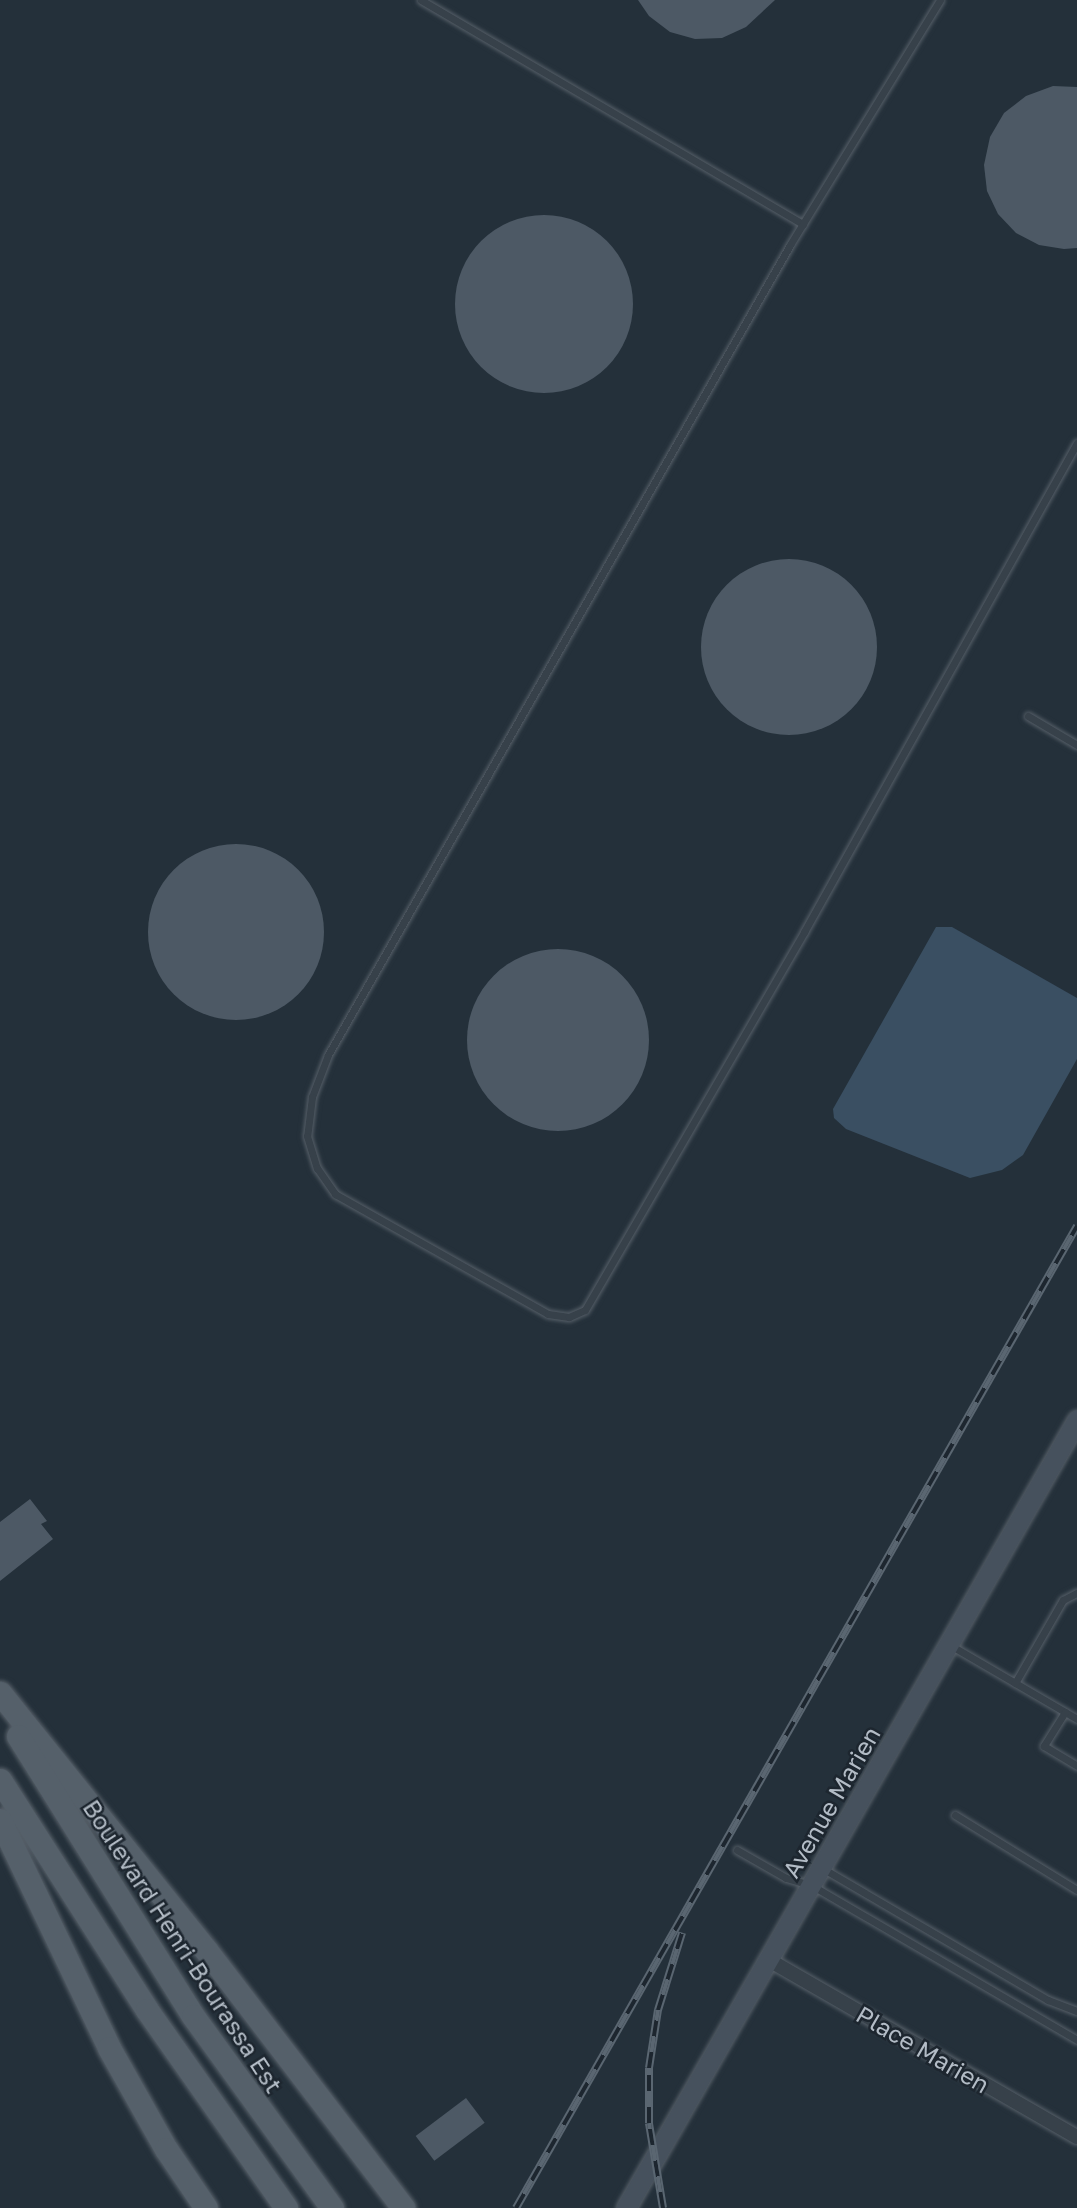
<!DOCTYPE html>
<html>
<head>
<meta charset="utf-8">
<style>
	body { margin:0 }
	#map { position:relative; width:1077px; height:2208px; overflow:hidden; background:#24303a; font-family:"Golos Text",sans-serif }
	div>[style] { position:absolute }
	.water>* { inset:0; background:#3a4f62 }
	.building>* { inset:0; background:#4d5965; transform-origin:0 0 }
	.round { border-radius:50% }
	.roads { filter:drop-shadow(0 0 2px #565f68) drop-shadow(0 0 2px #565f68) }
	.lane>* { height:7px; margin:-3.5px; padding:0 3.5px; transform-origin:3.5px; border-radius:3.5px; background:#37414a }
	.street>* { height:14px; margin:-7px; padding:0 7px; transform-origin:7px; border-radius:7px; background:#37414a }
	.secondary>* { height:19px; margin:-9.5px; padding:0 9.5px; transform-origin:9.5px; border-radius:9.5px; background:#46515d }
	.primary>* { height:23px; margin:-11.5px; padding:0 11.5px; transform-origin:11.5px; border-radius:11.5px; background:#55606a }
	.rail>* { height:8px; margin-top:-4px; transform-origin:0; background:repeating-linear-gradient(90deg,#1d262f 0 16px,#5a6671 0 32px); box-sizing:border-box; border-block:2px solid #5a6671 }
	span { translate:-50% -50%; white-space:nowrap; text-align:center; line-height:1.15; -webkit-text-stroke:5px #1d262f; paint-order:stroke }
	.street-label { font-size:24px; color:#b3bcc6 }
</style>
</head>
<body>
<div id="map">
	<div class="water">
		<div style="clip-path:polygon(936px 927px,952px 927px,1077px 998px,1077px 1059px,1023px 1155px,1002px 1170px,970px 1178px,846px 1129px,834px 1118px,833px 1109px)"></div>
	</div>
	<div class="building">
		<div style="clip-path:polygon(638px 0,775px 0,746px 27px,722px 38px,695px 39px,670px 32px,649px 16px)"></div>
		<div style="clip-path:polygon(1053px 86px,1077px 87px,1077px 248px,1064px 249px,1039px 245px,1016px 233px,998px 214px,987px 191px,984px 165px,990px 137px,1004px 113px,1026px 96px)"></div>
		<div class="round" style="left:455px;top:215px;width:178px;height:178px"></div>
		<div class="round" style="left:701px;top:559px;width:176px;height:176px"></div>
		<div class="round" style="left:148px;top:844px;width:176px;height:176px"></div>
		<div class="round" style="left:467px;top:949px;width:182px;height:182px"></div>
		<div style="clip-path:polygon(30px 1499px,47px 1521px,41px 1524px,53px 1539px,0 1581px,0 1522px)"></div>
		<div style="left:466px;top:2098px;width:31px;height:63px;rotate:53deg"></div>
	</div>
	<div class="roads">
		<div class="lane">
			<div style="left:421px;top:0;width:443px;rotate:30.4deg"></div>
			<div style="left:940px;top:0;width:287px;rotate:121.5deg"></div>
			<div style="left:790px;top:245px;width:932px;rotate:119.7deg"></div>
			<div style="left:328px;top:1055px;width:45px;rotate:110.9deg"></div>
			<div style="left:312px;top:1097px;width:39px;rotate:97deg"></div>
			<div style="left:307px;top:1136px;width:34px;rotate:73deg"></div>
			<div style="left:317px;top:1168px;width:32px;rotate:55deg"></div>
			<div style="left:335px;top:1194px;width:244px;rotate:29.4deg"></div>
			<div style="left:548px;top:1314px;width:21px;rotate:8deg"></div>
			<div style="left:569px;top:1317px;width:17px;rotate:-24deg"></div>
			<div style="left:585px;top:1310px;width:437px;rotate:-59.9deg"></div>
			<div style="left:804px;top:932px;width:560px;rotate:-60.83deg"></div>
			<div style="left:1028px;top:716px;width:57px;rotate:30.6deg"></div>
			<div style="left:950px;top:1645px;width:147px;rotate:30.2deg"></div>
			<div style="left:1015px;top:1683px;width:96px;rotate:-60deg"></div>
			<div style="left:1063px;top:1600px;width:16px;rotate:-27deg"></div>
			<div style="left:1065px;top:1712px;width:40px;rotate:122deg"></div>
			<div style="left:1044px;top:1746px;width:39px;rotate:31deg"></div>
			<div style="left:955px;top:1815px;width:143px;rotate:31.6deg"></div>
			<div style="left:737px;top:1850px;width:56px;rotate:29.7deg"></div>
			<div style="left:786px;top:1878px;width:26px;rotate:16deg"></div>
			<div style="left:811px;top:1885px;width:308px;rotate:30.2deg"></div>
			<div style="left:822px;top:1868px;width:262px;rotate:30.3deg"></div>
			<div style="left:1048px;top:2000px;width:31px;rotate:21deg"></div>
		</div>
		<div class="street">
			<div style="left:769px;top:1960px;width:355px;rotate:29.9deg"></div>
		</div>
		<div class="secondary">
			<div style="left:626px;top:2208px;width:908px;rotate:-60.22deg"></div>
		</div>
		<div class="primary">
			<div style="left:0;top:1693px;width:329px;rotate:51.3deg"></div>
			<div style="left:206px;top:1950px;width:325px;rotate:52.6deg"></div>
			<div style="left:18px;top:1736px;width:330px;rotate:58deg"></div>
			<div style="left:193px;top:2016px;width:237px;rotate:54.1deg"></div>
			<div style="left:0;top:1780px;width:273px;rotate:57.4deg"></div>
			<div style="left:147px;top:2010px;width:242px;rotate:54.9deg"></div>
			<div style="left:0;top:1820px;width:253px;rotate:64.4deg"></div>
			<div style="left:109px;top:2048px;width:116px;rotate:60.6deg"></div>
			<div style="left:166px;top:2149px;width:71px;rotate:55.9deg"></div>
		</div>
	</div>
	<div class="rail">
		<div style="left:516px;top:2208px;width:1131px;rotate:-60.26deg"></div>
		<div style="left:663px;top:2208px;width:86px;rotate:-99.4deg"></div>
		<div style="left:649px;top:2123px;width:55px;rotate:-90deg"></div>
		<div style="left:649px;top:2068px;width:59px;rotate:-81.2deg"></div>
		<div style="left:658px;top:2010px;width:81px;rotate:-72.7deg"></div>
	</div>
	<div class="street-label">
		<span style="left:831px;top:1802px;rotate:-60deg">Avenue Marien</span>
		<span style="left:183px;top:1946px;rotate:57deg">Boulevard Henri-Bourassa Est</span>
		<span style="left:923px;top:2049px;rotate:30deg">Place Marien</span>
	</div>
</div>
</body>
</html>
